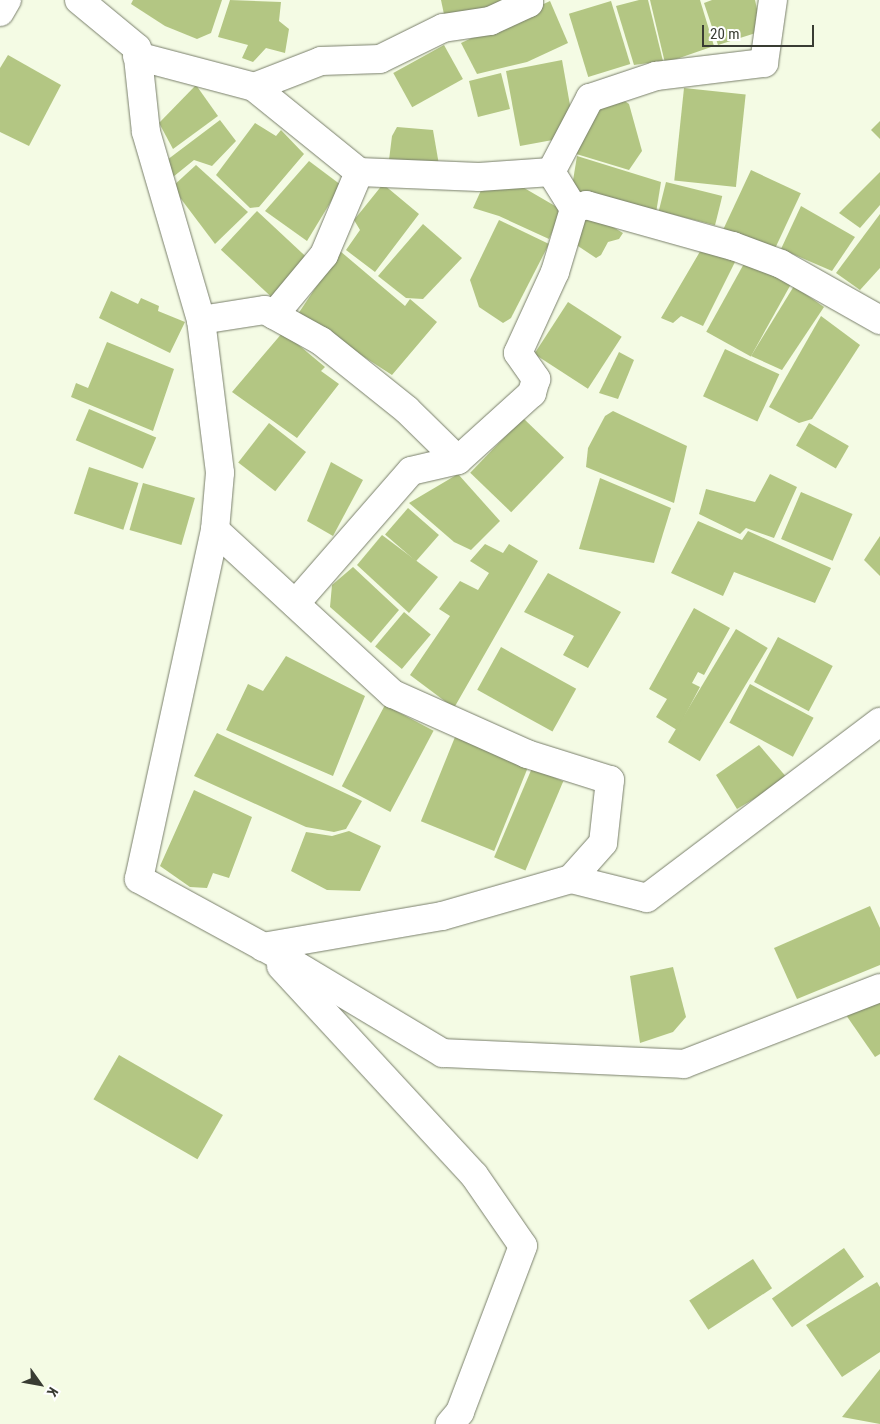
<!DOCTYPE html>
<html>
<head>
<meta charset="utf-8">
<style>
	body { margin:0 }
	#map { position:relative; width:880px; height:1424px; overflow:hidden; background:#f4fbe4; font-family:"Roboto Condensed",sans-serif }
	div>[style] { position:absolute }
	.building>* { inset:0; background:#b3c683; transform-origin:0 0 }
	.roads { filter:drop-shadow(0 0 1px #797f6b) drop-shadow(0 0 1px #797f6b) }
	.minor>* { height:28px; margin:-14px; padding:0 14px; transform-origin:14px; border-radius:14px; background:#fff }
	span { translate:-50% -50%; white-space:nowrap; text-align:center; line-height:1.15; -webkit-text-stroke:5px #fff; paint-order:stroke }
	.north { position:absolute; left:15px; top:1359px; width:50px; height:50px; -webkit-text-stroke:4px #fff; paint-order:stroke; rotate:122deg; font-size:14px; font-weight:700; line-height:20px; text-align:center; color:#393c33 }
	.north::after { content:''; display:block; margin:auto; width:18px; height:22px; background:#393c33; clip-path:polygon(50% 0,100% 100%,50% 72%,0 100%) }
	.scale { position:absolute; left:702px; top:25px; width:112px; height:22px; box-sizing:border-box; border:2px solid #393c33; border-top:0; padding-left:6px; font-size:15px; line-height:18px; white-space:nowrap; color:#393c33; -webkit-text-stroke:4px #fff; paint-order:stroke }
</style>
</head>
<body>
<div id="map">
	<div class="building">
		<div style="clip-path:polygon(133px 0,222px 0,211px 33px,197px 39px,165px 26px,131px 4px)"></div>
		<div style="clip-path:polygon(230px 0,281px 2px,279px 21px,289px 29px,285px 53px,266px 48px,253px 62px,242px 58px,248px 45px,218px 37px)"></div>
		<div style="clip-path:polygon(441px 0,517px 0,445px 19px)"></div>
		<div style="clip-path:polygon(639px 0,648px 0,663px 61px,634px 65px,616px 6px)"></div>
		<div style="clip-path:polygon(650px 0,700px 0,714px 46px,665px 63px)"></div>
		<div style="clip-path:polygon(712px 0,755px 0,762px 31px,718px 45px,704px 3px)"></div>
		<div style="clip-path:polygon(550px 1px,568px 43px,527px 62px,477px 74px,461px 43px)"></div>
		<div style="left:611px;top:1px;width:66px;height:44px;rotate:73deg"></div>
		<div style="left:444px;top:45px;width:39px;height:58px;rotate:61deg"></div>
		<div style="clip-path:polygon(8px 55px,61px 85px,29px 146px,0 132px,0 68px)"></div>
		<div style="clip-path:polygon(562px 60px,573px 122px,558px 139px,520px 146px,506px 71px)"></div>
		<div style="left:501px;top:73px;width:37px;height:33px;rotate:76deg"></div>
		<div style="clip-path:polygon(196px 85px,218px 116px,173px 149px,159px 123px)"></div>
		<div style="left:684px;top:88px;width:62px;height:93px;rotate:6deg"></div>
		<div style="clip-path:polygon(619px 97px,629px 104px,642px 151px,629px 170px,573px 153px,594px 113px)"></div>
		<div style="clip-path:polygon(220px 120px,236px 141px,212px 166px,194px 160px,173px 177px,167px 160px)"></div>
		<div style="clip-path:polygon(880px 121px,880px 139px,871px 130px)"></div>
		<div style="clip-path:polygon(255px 123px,276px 136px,281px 130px,304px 154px,259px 207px,250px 208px,216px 175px)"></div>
		<div style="clip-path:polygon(397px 127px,433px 130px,439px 165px,389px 160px,392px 136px)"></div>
		<div style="clip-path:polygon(577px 156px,661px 182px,656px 213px,571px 193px)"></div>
		<div style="clip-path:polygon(309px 161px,341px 185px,307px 241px,265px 211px)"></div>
		<div style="clip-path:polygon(196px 165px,248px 212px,215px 244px,172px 187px)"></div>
		<div style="left:751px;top:170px;width:55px;height:66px;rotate:25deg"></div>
		<div style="clip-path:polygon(880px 172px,880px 205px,860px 228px,839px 213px)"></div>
		<div style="left:666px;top:182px;width:58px;height:30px;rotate:14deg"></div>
		<div style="clip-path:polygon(383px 184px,419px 214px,375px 272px,346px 250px,360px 230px,354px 220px)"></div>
		<div style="clip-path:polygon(519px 185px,562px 210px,549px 239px,499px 216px,473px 208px,483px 186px)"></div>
		<div style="clip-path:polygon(801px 206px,855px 237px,832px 271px,781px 249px)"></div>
		<div style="left:257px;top:211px;width:71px;height:53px;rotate:43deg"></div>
		<div style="clip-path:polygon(588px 212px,623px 233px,619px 239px,608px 242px,601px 255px,596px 258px,572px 242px)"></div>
		<div style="clip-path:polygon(880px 214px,880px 268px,860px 290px,836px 273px)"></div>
		<div style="clip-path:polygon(499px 220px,549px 244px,511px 318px,503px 323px,479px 307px,470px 280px)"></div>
		<div style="clip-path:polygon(423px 224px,462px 258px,423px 299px,406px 298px,378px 276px)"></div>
		<div style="clip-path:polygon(705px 243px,737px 258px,703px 326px,681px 316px,673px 323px,661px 318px)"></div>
		<div style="clip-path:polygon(340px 251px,405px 306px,410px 299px,437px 322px,392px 375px,298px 314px)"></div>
		<div style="left:746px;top:260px;width:51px;height:82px;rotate:29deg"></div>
		<div style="clip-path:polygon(794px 286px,824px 307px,782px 370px,751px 356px)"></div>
		<div style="clip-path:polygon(111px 291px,138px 304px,141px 298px,159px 306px,158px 311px,185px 322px,170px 353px,99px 318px)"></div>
		<div style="left:568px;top:302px;width:64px;height:62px;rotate:33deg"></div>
		<div style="clip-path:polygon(821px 316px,860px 345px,812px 419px,799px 423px,769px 407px)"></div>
		<div style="clip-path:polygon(283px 332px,325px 367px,321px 371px,339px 384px,297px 438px,232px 392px)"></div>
		<div style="clip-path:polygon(107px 342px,174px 369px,153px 431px,71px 397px,76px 383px,88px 388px)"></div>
		<div style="left:725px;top:349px;width:60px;height:52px;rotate:25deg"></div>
		<div style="clip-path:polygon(619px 352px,634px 360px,618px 399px,599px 393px)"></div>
		<div style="left:89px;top:409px;width:73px;height:34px;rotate:23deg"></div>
		<div style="clip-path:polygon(613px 411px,687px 446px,674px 503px,586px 467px,588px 448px,605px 416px)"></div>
		<div style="left:523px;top:418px;width:57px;height:76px;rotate:44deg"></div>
		<div style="left:269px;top:423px;width:47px;height:50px;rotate:38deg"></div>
		<div style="left:809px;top:423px;width:46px;height:26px;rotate:30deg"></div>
		<div style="clip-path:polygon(331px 462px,363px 480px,333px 536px,307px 521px)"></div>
		<div style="left:89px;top:467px;width:52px;height:49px;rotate:18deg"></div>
		<div style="clip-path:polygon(458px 474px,500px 521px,471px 550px,454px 542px,409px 503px)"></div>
		<div style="clip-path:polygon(770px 474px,797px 487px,774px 538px,746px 528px,740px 534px,699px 514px,706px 489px,755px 502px)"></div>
		<div style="clip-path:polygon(600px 478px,671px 508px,654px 563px,579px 549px)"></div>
		<div style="left:143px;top:483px;width:54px;height:49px;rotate:16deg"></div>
		<div style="left:801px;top:492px;width:56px;height:51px;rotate:23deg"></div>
		<div style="left:408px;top:508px;width:41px;height:35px;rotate:41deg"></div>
		<div style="clip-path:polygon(698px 521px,742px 540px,748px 531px,831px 568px,815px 603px,734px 572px,723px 596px,671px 573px)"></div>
		<div style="clip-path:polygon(382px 535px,438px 577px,409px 613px,357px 565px)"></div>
		<div style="clip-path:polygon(880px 536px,880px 576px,864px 560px)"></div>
		<div style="clip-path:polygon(485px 544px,503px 553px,509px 544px,538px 561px,454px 708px,410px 675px,450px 616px,439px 609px,460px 581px,478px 590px,489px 573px,470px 561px)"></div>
		<div style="clip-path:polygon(353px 567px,399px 610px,371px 643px,330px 607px,332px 585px)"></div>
		<div style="clip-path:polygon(548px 573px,621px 612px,588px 668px,563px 655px,574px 636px,524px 612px)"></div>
		<div style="clip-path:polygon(694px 608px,730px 628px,704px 675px,698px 672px,692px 683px,700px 687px,677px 730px,656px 717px,667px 699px,649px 689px)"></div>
		<div style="left:404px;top:612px;width:35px;height:45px;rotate:40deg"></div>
		<div style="left:736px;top:629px;width:37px;height:132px;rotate:31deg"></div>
		<div style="left:778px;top:637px;width:62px;height:51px;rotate:28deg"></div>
		<div style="left:501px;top:647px;width:86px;height:49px;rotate:29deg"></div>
		<div style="clip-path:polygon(286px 656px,365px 696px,333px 776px,226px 730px,248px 684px,263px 691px)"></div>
		<div style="left:750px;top:684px;width:72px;height:44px;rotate:28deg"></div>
		<div style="left:385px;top:705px;width:55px;height:92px;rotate:28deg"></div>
		<div style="clip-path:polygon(217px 733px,362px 801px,346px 829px,334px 832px,306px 827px,194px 776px)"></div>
		<div style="left:455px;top:737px;width:79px;height:91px;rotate:22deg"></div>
		<div style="clip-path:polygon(759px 745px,788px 779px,737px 809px,716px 775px)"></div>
		<div style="left:532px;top:768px;width:34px;height:97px;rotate:23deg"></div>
		<div style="clip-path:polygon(194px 790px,252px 817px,229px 878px,213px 873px,207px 888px,190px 887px,160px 866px)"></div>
		<div style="clip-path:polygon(349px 831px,381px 846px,360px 891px,327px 890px,291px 871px,306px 832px,332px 836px)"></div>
		<div style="clip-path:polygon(870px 906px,880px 928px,880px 965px,797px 999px,774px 948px)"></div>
		<div style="clip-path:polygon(673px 967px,686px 1017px,673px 1032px,640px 1043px,630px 976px)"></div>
		<div style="clip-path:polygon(880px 995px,880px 1054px,875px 1057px,846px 1015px)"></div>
		<div style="left:119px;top:1055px;width:120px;height:51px;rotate:30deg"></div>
		<div style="left:844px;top:1248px;width:35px;height:88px;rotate:55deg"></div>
		<div style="left:753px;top:1259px;width:35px;height:76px;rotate:57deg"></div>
		<div style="clip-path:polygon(877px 1282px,880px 1287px,880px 1352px,842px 1377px,806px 1325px)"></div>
		<div style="clip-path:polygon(880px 1369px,880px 1424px,842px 1417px)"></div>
	</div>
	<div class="roads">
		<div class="minor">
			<div style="left:79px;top:0;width:75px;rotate:39.6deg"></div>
			<div style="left:137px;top:48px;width:84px;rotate:83.9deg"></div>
			<div style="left:146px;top:132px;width:196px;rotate:73.7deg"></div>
			<div style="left:201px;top:320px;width:154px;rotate:82.9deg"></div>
			<div style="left:220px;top:473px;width:57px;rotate:95deg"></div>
			<div style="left:215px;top:530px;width:357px;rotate:102.3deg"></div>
			<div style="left:139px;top:879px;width:165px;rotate:28.6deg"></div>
			<div style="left:284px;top:958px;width:185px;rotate:30.9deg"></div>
			<div style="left:443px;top:1053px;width:241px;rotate:2.6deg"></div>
			<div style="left:684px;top:1064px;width:210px;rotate:-21.2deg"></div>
			<div style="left:0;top:12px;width:14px;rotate:-60deg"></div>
			<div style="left:137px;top:56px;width:121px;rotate:14.8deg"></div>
			<div style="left:254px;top:87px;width:72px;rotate:-21.2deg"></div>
			<div style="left:321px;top:61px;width:59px;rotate:-1.9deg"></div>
			<div style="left:380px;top:59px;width:70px;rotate:-26.2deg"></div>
			<div style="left:443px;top:28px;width:48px;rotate:-8.5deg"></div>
			<div style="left:490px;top:21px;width:43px;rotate:-24.8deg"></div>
			<div style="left:529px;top:3px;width:3px;rotate:-90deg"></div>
			<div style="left:254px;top:87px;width:135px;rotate:39deg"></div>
			<div style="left:359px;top:172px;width:120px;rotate:2.4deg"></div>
			<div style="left:479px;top:177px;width:72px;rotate:-4deg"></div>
			<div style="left:551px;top:172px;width:44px;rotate:58.1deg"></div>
			<div style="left:574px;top:209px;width:66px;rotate:106.8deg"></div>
			<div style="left:555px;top:272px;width:89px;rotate:114.6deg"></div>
			<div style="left:518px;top:353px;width:32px;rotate:55deg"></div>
			<div style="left:536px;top:379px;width:15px;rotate:106deg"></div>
			<div style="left:532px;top:393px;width:100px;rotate:137.8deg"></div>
			<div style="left:458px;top:460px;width:48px;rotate:166.8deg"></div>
			<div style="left:411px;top:471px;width:176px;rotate:131.1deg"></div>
			<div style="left:551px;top:172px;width:84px;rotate:-62.2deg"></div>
			<div style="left:590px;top:98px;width:70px;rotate:-18.4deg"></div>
			<div style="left:656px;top:76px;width:109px;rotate:-6.9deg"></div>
			<div style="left:764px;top:63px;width:64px;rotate:-81.9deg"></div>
			<div style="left:574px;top:209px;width:13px;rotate:-18deg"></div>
			<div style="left:586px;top:205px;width:153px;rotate:15.6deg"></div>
			<div style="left:733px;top:246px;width:51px;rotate:20.6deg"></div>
			<div style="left:781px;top:264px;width:114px;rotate:29.5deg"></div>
			<div style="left:274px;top:315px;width:78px;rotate:-50.2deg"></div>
			<div style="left:324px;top:255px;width:90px;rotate:-67.1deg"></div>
			<div style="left:201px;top:320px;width:65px;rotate:-8.9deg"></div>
			<div style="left:265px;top:310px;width:64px;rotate:29deg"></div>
			<div style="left:321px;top:341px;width:110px;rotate:38.7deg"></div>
			<div style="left:407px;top:410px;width:71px;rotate:44.4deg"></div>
			<div style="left:215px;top:530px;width:242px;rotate:42.7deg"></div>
			<div style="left:393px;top:694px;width:147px;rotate:24.1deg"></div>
			<div style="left:527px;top:754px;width:87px;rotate:17.4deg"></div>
			<div style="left:610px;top:780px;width:63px;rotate:96.3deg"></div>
			<div style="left:603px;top:843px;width:48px;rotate:131.6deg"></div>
			<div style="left:571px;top:879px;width:134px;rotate:164deg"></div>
			<div style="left:442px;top:916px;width:182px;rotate:170.2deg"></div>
			<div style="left:571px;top:879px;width:78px;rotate:14deg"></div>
			<div style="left:647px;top:898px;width:292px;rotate:-37.1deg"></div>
			<div style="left:281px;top:966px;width:284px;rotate:47.3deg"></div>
			<div style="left:474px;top:1175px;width:86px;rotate:55.4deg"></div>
			<div style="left:523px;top:1246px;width:178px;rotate:110.8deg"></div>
			<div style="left:460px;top:1412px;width:16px;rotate:130deg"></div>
		</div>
	</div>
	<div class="north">K</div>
	<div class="scale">20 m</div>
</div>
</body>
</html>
